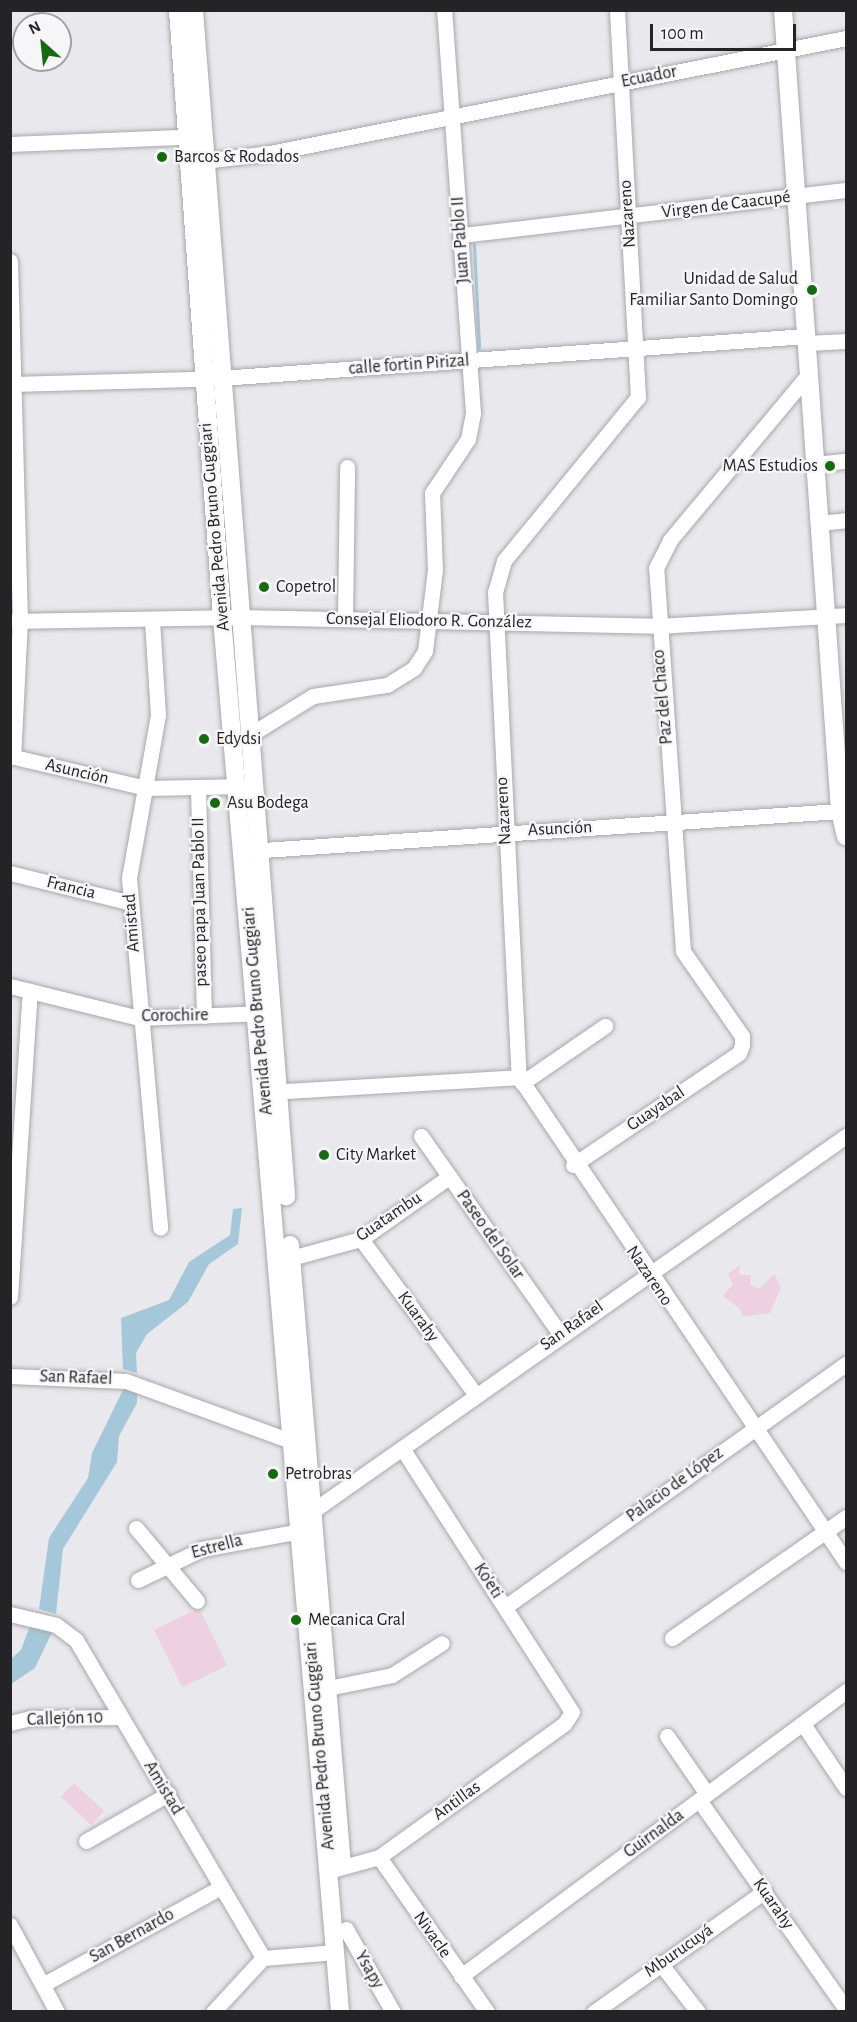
<!DOCTYPE html>
<html>
<head>
<meta charset="utf-8">
<style>
	body { margin:0 }
	#map { position:relative; width:857px; height:2022px; overflow:hidden; background:#e9e8ec; font-family:"Alegreya Sans",sans-serif }
	div>[style] { position:absolute }
	.green>* { inset:0; background:#eed1e0; transform-origin:0 0 }
	.water>* { inset:0; background:#a4c8d9 }
	.stream>* { height:3px; margin:-1.5px; padding:0 1.5px; transform-origin:1.5px; border-radius:1.5px; background:#a4c8d9 }
	.roads { filter:drop-shadow(0 0 2px #a8a8ab) drop-shadow(0 0 2px #a8a8ab) }
	.minor>* { height:15px; margin:-7.5px; padding:0 7.5px; transform-origin:7.5px; border-radius:7.5px; background:#fff }
	.major>* { height:18px; margin:-9px; padding:0 9px; transform-origin:9px; border-radius:9px; background:#fff }
	.dots>* { width:16px; height:16px; translate:-50% -50%; box-sizing:border-box; border:3px solid #f6f6f9; border-radius:50% }
	span { translate:-50% -50%; white-space:nowrap; text-align:center; line-height:1.15; -webkit-text-stroke:4.5px #f6f6f9; paint-order:stroke }
	.street-label { font-size:18px; color:#242426 }
	.poi-label { font-size:18px; color:#242426 }
	.left { translate:0 -50%; text-align:left }
	.right { translate:-100% -50%; text-align:right }
	.frame { position:absolute; inset:0; border:12px solid #242426; pointer-events:none }
	.north { position:absolute; left:12px; top:12px; width:60px; height:60px; box-sizing:border-box; background:#f6f6f9; border:2px solid #a2a2a5; border-radius:50%; rotate:333deg; font-size:16px; font-weight:700; line-height:24px; text-align:center; color:#242426 }
	.north::after { content:''; display:block; margin:auto; width:21px; height:27px; background:#166b11; clip-path:polygon(50% 0,100% 100%,50% 72%,0 100%) }
	.scale { position:absolute; left:650px; top:24px; width:146px; height:27px; box-sizing:border-box; border:3px solid #242426; border-top:0; padding-left:8px; font-size:18px; line-height:21px; white-space:nowrap; color:#242426; -webkit-text-stroke:4px #f6f6f9; paint-order:stroke }
</style>
</head>
<body>
<div id="map">
	<div class="green">
		<div style="clip-path:polygon(740px 1265px,739px 1275px,751px 1275px,750px 1285px,759px 1289px,774px 1274px,781px 1288px,770px 1313px,742px 1317px,740px 1309px,723px 1296px,733px 1284px,728px 1274px)"></div>
		<div style="left:199px;top:1608px;width:64px;height:50px;rotate:64deg"></div>
		<div style="left:74px;top:1783px;width:41px;height:19px;rotate:43deg"></div>
	</div>
	<div class="water">
		<div style="clip-path:polygon(242px 1208px,238px 1244px,209px 1264px,188px 1302px,147px 1334px,136px 1353px,137px 1373px,123px 1369px,121px 1318px,169px 1300px,189px 1262px,230px 1235px,233px 1209px)"></div>
		<div style="clip-path:polygon(124px 1388px,137px 1392px,137px 1403px,119px 1436px,117px 1462px,63px 1549px,56px 1614px,39px 1609px,49px 1538px,88px 1478px,92px 1453px)"></div>
		<div style="clip-path:polygon(31px 1623px,53px 1630px,35px 1668px,11px 1684px,11px 1659px,21px 1650px)"></div>
	</div>
	<div class="stream">
		<div style="left:474px;top:244px;width:103px;rotate:87.2deg"></div>
	</div>
	<div class="roads">
		<div class="minor">
			<div style="left:617px;top:10px;width:388px;rotate:86.9deg"></div>
			<div style="left:638px;top:397px;width:212px;rotate:129.3deg"></div>
			<div style="left:504px;top:561px;width:32px;rotate:106deg"></div>
			<div style="left:495px;top:592px;width:486px;rotate:87.2deg"></div>
			<div style="left:519px;top:1077px;width:585px;rotate:56.01deg"></div>
			<div style="left:10px;top:144px;width:187px;rotate:-2.4deg"></div>
			<div style="left:195px;top:162px;width:76px;rotate:-6.8deg"></div>
			<div style="left:270px;top:153px;width:587px;rotate:-11.29deg"></div>
			<div style="left:462px;top:235px;width:387px;rotate:-6.7deg"></div>
			<div style="left:10px;top:261px;width:359px;rotate:88.4deg"></div>
			<div style="left:20px;top:620px;width:137px;rotate:92.9deg"></div>
			<div style="left:807px;top:343px;width:39px;rotate:-3deg"></div>
			<div style="left:10px;top:384px;width:210px;rotate:-1.6deg"></div>
			<div style="left:220px;top:378px;width:588px;rotate:-4.1deg"></div>
			<div style="left:815px;top:464px;width:31px;rotate:-6deg"></div>
			<div style="left:819px;top:523px;width:27px;rotate:-6deg"></div>
			<div style="left:345px;top:619px;width:152px;rotate:-89.2deg"></div>
			<div style="left:152px;top:620px;width:95px;rotate:86.4deg"></div>
			<div style="left:158px;top:715px;width:166px;rotate:100.1deg"></div>
			<div style="left:129px;top:878px;width:351px;rotate:84.9deg"></div>
			<div style="left:10px;top:621px;width:228px;rotate:-1deg"></div>
			<div style="left:238px;top:617px;width:419px;rotate:1.2deg"></div>
			<div style="left:657px;top:626px;width:189px;rotate:-3.3deg"></div>
			<div style="left:248px;top:736px;width:76px;rotate:-31.6deg"></div>
			<div style="left:313px;top:696px;width:75px;rotate:-8.5deg"></div>
			<div style="left:387px;top:685px;width:32px;rotate:-32deg"></div>
			<div style="left:414px;top:668px;width:20px;rotate:-57deg"></div>
			<div style="left:425px;top:651px;width:82px;rotate:-83deg"></div>
			<div style="left:435px;top:570px;width:77px;rotate:-92.2deg"></div>
			<div style="left:432px;top:493px;width:65px;rotate:-56.3deg"></div>
			<div style="left:468px;top:439px;width:26px;rotate:-79deg"></div>
			<div style="left:473px;top:413px;width:404px;rotate:-94.1deg"></div>
			<div style="left:10px;top:756px;width:140px;rotate:13.2deg"></div>
			<div style="left:146px;top:788px;width:101px;rotate:-1.1deg"></div>
			<div style="left:198px;top:789px;width:227px;rotate:88.5deg"></div>
			<div style="left:248px;top:851px;width:593px;rotate:-3.87deg"></div>
			<div style="left:10px;top:873px;width:125px;rotate:13.9deg"></div>
			<div style="left:10px;top:986px;width:133px;rotate:13.9deg"></div>
			<div style="left:139px;top:1018px;width:126px;rotate:-2.3deg"></div>
			<div style="left:522px;top:1083px;width:101px;rotate:-34.5deg"></div>
			<div style="left:268px;top:1092px;width:251px;rotate:-3.4deg"></div>
			<div style="left:421px;top:1136px;width:242px;rotate:54.9deg"></div>
			<div style="left:573px;top:1165px;width:200px;rotate:-34deg"></div>
			<div style="left:739px;top:1053px;width:9px;rotate:-69deg"></div>
			<div style="left:742px;top:1045px;width:9px;rotate:-90deg"></div>
			<div style="left:742px;top:1036px;width:103px;rotate:-124.8deg"></div>
			<div style="left:683px;top:951px;width:384px;rotate:-94deg"></div>
			<div style="left:656px;top:568px;width:31px;rotate:-63deg"></div>
			<div style="left:670px;top:540px;width:217px;rotate:-50.1deg"></div>
			<div style="left:361px;top:1239px;width:194px;rotate:53.6deg"></div>
			<div style="left:291px;top:1258px;width:73px;rotate:-15.2deg"></div>
			<div style="left:361px;top:1239px;width:108px;rotate:-35.2deg"></div>
			<div style="left:10px;top:1297px;width:307px;rotate:-86.3deg"></div>
			<div style="left:10px;top:1376px;width:116px;rotate:2.5deg"></div>
			<div style="left:126px;top:1381px;width:187px;rotate:20deg"></div>
			<div style="left:304px;top:1517px;width:663px;rotate:-35.11deg"></div>
			<div style="left:136px;top:1528px;width:95px;rotate:50.1deg"></div>
			<div style="left:138px;top:1580px;width:71px;rotate:-25.8deg"></div>
			<div style="left:202px;top:1549px;width:101px;rotate:-10.3deg"></div>
			<div style="left:505px;top:1607px;width:419px;rotate:-35.5deg"></div>
			<div style="left:10px;top:1614px;width:47px;rotate:13.4deg"></div>
			<div style="left:56px;top:1625px;width:25px;rotate:37deg"></div>
			<div style="left:76px;top:1640px;width:369px;rotate:59.5deg"></div>
			<div style="left:672px;top:1638px;width:212px;rotate:-34.8deg"></div>
			<div style="left:328px;top:1688px;width:65px;rotate:-11.5deg"></div>
			<div style="left:392px;top:1675px;width:59px;rotate:-32.6deg"></div>
			<div style="left:10px;top:1723px;width:21px;rotate:-14deg"></div>
			<div style="left:30px;top:1718px;width:90px;rotate:-0.6deg"></div>
			<div style="left:803px;top:1724px;width:77px;rotate:56.1deg"></div>
			<div style="left:667px;top:1736px;width:70px;rotate:55.4deg"></div>
			<div style="left:699px;top:1800px;width:256px;rotate:54.9deg"></div>
			<div style="left:86px;top:1841px;width:95px;rotate:-29.8deg"></div>
			<div style="left:379px;top:1857px;width:189px;rotate:55.1deg"></div>
			<div style="left:332px;top:1870px;width:49px;rotate:-15.5deg"></div>
			<div style="left:379px;top:1857px;width:228px;rotate:-35.7deg"></div>
			<div style="left:564px;top:1724px;width:14px;rotate:-56deg"></div>
			<div style="left:572px;top:1712px;width:310px;rotate:-122.8deg"></div>
			<div style="left:10px;top:1925px;width:99px;rotate:61.6deg"></div>
			<div style="left:346px;top:1929px;width:95px;rotate:60.5deg"></div>
			<div style="left:660px;top:1963px;width:62px;rotate:52.2deg"></div>
			<div style="left:461px;top:1976px;width:479px;rotate:-36.5deg"></div>
			<div style="left:44px;top:1984px;width:202px;rotate:-28.7deg"></div>
			<div style="left:213px;top:2012px;width:74px;rotate:-47.2deg"></div>
			<div style="left:263px;top:1958px;width:73px;rotate:-4.7deg"></div>
			<div style="left:594px;top:2012px;width:209px;rotate:-35.3deg"></div>
		</div>
		<div class="major">
			<div style="left:178px;top:10px;width:610px;rotate:85.86deg"></div>
			<div style="left:222px;top:618px;width:1399px;rotate:85.16deg"></div>
			<div style="left:194px;top:10px;width:1190px;rotate:85.56deg"></div>
			<div style="left:783px;top:10px;width:803px;rotate:85.93deg"></div>
			<div style="left:840px;top:811px;width:26px;rotate:77deg"></div>
			<div style="left:290px;top:1245px;width:623px;rotate:85.21deg"></div>
		</div>
	</div>
	<div class="dots">
		<div style="left:162px;top:157px;background:#166b11"></div>
		<div style="left:812px;top:290px;background:#166b11"></div>
		<div style="left:830px;top:466px;background:#166b11"></div>
		<div style="left:264px;top:587px;background:#166b11"></div>
		<div style="left:204px;top:739px;background:#166b11"></div>
		<div style="left:215px;top:803px;background:#166b11"></div>
		<div style="left:324px;top:1155px;background:#166b11"></div>
		<div style="left:273px;top:1474px;background:#166b11"></div>
		<div style="left:296px;top:1620px;background:#166b11"></div>
	</div>
	<div class="street-label">
		<span style="left:649px;top:77px;rotate:-11deg">Ecuador</span>
		<span style="left:726px;top:205px;rotate:-7deg">Virgen de Caacupé</span>
		<span style="left:628px;top:214px;rotate:-94deg">Nazareno</span>
		<span style="left:461px;top:240px;rotate:-94deg">Juan Pablo II</span>
		<span style="left:409px;top:365px;rotate:-4deg">calle fortin Pirizal</span>
		<span style="left:215px;top:527px;rotate:-95deg">Avenida Pedro Bruno Guggiari</span>
		<span style="left:429px;top:621px;rotate:1deg">Consejal Eliodoro R. González</span>
		<span style="left:663px;top:697px;rotate:-95deg">Paz del Chaco</span>
		<span style="left:77px;top:772px;rotate:13deg">Asunción</span>
		<span style="left:504px;top:811px;rotate:-93deg">Nazareno</span>
		<span style="left:560px;top:829px;rotate:-3deg">Asunción</span>
		<span style="left:71px;top:888px;rotate:14deg">Francia</span>
		<span style="left:200px;top:902px;rotate:-91deg">paseo papa Juan Pablo II</span>
		<span style="left:132px;top:923px;rotate:-94deg">Amistad</span>
		<span style="left:258px;top:1011px;rotate:-95deg">Avenida Pedro Bruno Guggiari</span>
		<span style="left:175px;top:1016px;rotate:-1deg">Corochire</span>
		<span style="left:656px;top:1109px;rotate:-34deg">Guayabal</span>
		<span style="left:389px;top:1217px;rotate:-34deg">Guatambu</span>
		<span style="left:490px;top:1235px;rotate:55deg">Paseo del Solar</span>
		<span style="left:649px;top:1276px;rotate:56deg">Nazareno</span>
		<span style="left:418px;top:1317px;rotate:54deg">Kuarahy</span>
		<span style="left:572px;top:1326px;rotate:-35deg">San Rafael</span>
		<span style="left:76px;top:1378px;rotate:2deg">San Rafael</span>
		<span style="left:675px;top:1485px;rotate:-36deg">Palacio de López</span>
		<span style="left:217px;top:1547px;rotate:-15deg">Estrella</span>
		<span style="left:488px;top:1581px;rotate:57deg">Ko'eti</span>
		<span style="left:65px;top:1719px;rotate:-2deg">Callejón 10</span>
		<span style="left:320px;top:1746px;rotate:-95deg">Avenida Pedro Bruno Guggiari</span>
		<span style="left:163px;top:1788px;rotate:59deg">Amistad</span>
		<span style="left:457px;top:1801px;rotate:-36deg">Antillas</span>
		<span style="left:654px;top:1834px;rotate:-36deg">Guirnalda</span>
		<span style="left:773px;top:1904px;rotate:55deg">Kuarahy</span>
		<span style="left:432px;top:1935px;rotate:55deg">Nivacle</span>
		<span style="left:132px;top:1936px;rotate:-29deg">San Bernardo</span>
		<span style="left:679px;top:1951px;rotate:-35deg">Mburucuyá</span>
		<span style="left:369px;top:1970px;rotate:60deg">Ysapy</span>
	</div>
	<div class="poi-label">
		<span class="left" style="left:174px;top:157px">Barcos &amp; Rodados</span>
		<span class="right" style="left:798px;top:290px">Unidad de Salud<br>Familiar Santo Domingo</span>
		<span class="right" style="left:818px;top:466px">MAS Estudios</span>
		<span class="left" style="left:276px;top:587px">Copetrol</span>
		<span class="left" style="left:216px;top:739px">Edydsi</span>
		<span class="left" style="left:227px;top:803px">Asu Bodega</span>
		<span class="left" style="left:336px;top:1155px">City Market</span>
		<span class="left" style="left:285px;top:1474px">Petrobras</span>
		<span class="left" style="left:308px;top:1620px">Mecanica Gral</span>
	</div>
	<div class="frame"></div>
	<div class="north">N</div>
	<div class="scale">100 m</div>
</div>
</body>
</html>
